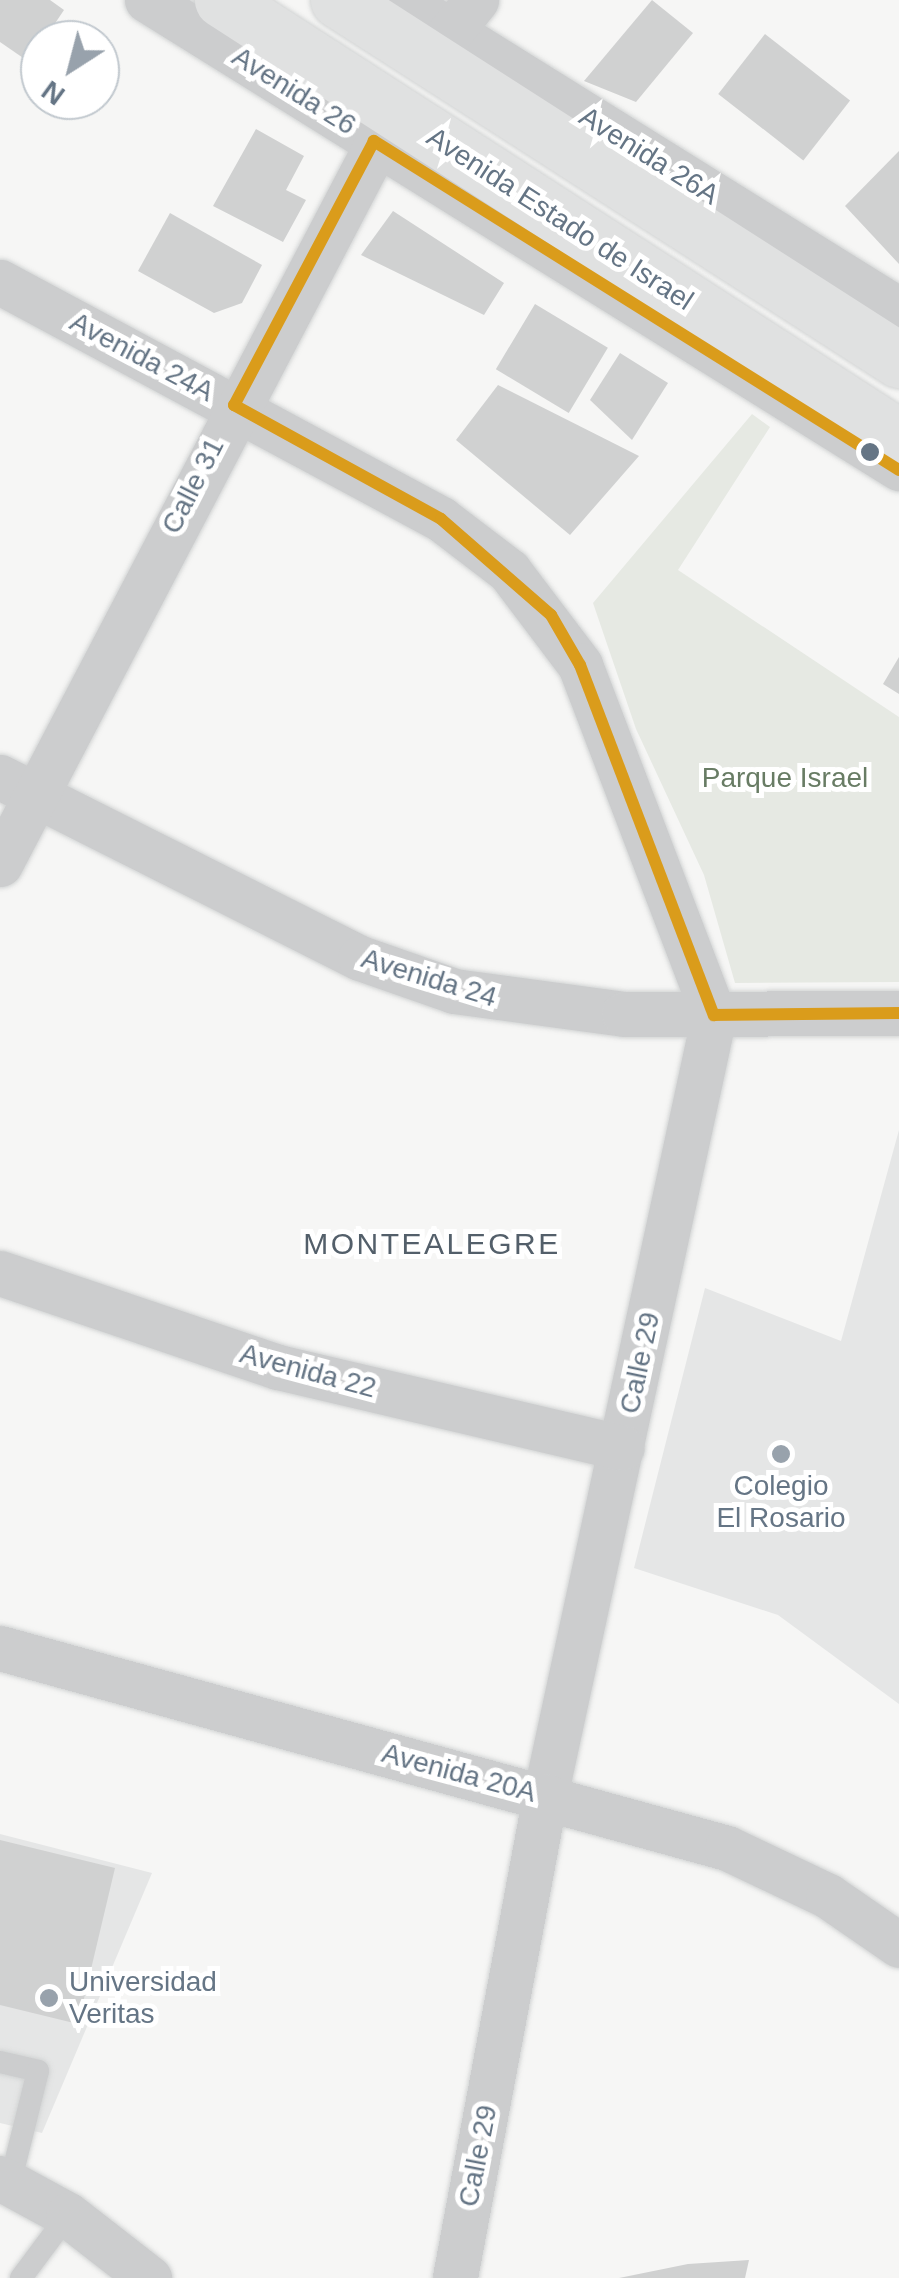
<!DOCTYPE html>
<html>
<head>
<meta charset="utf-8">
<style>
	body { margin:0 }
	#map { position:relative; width:899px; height:2278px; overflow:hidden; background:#f6f6f5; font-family:Helvetica,sans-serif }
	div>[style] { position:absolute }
	.built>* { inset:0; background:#e5e6e6 }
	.green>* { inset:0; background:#e6e9e3 }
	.building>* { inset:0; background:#d0d1d1; transform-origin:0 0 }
	.roads { filter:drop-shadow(0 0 2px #d2d4d4) drop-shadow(0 0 2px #d2d4d4) }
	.lane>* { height:22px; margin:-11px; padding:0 11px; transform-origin:11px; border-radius:11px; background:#cccdce }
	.street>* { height:45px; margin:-22.5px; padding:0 22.5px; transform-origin:22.5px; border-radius:22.5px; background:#cccdce }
	.secondary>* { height:55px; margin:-27.5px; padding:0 27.5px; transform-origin:27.5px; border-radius:27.5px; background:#e0e1e1 }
	.bus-1>* { height:12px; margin:-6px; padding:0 6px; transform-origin:6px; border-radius:6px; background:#da9c1b }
	.dots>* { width:28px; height:28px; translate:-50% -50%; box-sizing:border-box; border:5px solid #fff; border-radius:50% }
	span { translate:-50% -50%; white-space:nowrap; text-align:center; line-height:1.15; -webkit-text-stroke:10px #fff; paint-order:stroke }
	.street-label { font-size:28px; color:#657585 }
	.park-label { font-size:28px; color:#687c64 }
	.poi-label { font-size:28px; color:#657585 }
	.left { translate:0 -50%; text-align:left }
	.neighbourhood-label { font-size:30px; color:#535f6a; letter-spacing:2.5px }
	.north { position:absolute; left:20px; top:20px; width:100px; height:100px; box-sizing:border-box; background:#fff; border:2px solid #c1c8ce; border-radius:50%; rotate:216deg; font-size:28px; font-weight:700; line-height:40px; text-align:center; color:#657585 }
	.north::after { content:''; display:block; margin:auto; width:35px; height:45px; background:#98a2ac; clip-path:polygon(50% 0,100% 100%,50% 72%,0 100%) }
</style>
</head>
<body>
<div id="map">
	<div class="built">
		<div style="clip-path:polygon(899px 1130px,899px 1704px,778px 1615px,634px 1568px,705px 1288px,841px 1341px)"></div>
		<div style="clip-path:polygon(0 1834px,152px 1873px,42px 2133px,0 2123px)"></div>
	</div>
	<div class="green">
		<div style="clip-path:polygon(752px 414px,770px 427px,678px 570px,899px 717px,899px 982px,735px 983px,704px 875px,636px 729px,593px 603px)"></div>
	</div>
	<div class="building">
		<div style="clip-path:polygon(0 0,50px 0,64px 10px,29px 62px,0 42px)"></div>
		<div style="clip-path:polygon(652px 0,693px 33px,636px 102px,584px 81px)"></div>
		<div style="left:765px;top:34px;width:108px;height:76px;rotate:38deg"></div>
		<div style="clip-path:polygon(256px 129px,304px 156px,286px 190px,306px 200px,283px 242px,213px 206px)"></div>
		<div style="clip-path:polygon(899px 151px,899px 264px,845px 206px)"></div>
		<div style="clip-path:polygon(393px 211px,504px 283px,484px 315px,361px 255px)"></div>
		<div style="clip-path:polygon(170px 213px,262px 265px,242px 303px,214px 313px,138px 271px)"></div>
		<div style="left:535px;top:304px;width:85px;height:76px;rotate:31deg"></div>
		<div style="clip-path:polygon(620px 353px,668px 383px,632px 440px,590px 400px)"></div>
		<div style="clip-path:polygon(498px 385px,639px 456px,570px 535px,456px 440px)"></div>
		<div style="clip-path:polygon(899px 657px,899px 694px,883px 684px)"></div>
		<div style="clip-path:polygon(0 1840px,115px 1868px,78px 2024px,0 2005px)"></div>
		<div style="clip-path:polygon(749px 2260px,745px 2278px,619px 2278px,688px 2264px)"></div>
	</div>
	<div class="roads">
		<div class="lane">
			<div style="left:0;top:2062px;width:39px;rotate:13deg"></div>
			<div style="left:38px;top:2071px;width:115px;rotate:104deg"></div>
			<div style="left:21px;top:2278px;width:79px;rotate:-53.3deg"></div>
		</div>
		<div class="street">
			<div style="left:147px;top:0;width:886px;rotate:31.9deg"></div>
			<div style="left:401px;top:0;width:587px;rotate:31.9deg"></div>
			<div style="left:431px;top:56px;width:72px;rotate:-51.2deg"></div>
			<div style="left:0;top:282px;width:501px;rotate:28.25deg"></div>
			<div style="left:441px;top:519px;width:86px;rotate:37.4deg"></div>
			<div style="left:509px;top:571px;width:118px;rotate:52.9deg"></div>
			<div style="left:580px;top:665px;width:375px;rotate:69.1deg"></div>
			<div style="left:714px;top:1015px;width:799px;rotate:102.21deg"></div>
			<div style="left:545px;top:1796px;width:490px;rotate:100.6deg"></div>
			<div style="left:0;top:777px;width:403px;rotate:26.7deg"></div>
			<div style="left:360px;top:958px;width:100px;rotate:19.3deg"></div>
			<div style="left:454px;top:991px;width:172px;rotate:7.7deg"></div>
			<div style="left:624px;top:1014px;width:275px;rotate:-0.2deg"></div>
			<div style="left:0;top:864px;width:843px;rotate:-62.37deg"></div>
			<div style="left:0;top:1273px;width:293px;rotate:18.7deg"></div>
			<div style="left:278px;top:1367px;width:353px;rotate:13.2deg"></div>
			<div style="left:0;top:1648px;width:754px;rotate:15.38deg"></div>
			<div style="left:727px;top:1848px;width:112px;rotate:25.4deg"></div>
			<div style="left:828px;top:1896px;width:86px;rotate:34.6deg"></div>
			<div style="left:0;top:2178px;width:77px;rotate:28.6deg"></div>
			<div style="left:68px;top:2215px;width:103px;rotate:37.9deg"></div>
		</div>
		<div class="secondary">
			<div style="left:222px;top:0;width:806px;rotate:32.84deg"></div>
			<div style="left:338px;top:0;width:667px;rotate:32.69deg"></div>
		</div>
	</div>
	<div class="bus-1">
		<div style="left:899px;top:470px;width:620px;rotate:-147.93deg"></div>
		<div style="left:374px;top:141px;width:299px;rotate:117.9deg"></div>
		<div style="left:234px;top:405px;width:236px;rotate:28.8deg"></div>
		<div style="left:441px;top:519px;width:146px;rotate:41.1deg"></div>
		<div style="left:551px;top:615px;width:58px;rotate:59.9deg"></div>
		<div style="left:580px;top:665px;width:375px;rotate:69.1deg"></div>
		<div style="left:714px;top:1015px;width:185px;rotate:-0.6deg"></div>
	</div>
	<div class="dots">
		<div style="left:870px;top:452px;background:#657585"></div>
		<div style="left:781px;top:1454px;background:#98a2ac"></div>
		<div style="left:49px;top:1998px;background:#98a2ac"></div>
	</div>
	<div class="street-label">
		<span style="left:294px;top:91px;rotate:32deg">Avenida 26</span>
		<span style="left:649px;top:156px;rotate:32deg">Avenida 26A</span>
		<span style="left:560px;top:219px;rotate:33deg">Avenida Estado de Israel</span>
		<span style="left:142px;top:357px;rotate:28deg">Avenida 24A</span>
		<span style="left:193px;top:486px;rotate:-63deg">Calle 31</span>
		<span style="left:429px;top:978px;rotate:17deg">Avenida 24</span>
		<span style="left:640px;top:1363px;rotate:-78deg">Calle 29</span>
		<span style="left:308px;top:1371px;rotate:15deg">Avenida 22</span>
		<span style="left:459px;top:1773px;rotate:15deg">Avenida 20A</span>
		<span style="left:478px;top:2156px;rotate:-79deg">Calle 29</span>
	</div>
	<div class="park-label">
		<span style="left:785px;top:778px">Parque Israel</span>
	</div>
	<div class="poi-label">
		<span style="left:781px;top:1502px">Colegio<br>El Rosario</span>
		<span class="left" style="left:69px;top:1998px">Universidad<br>Veritas</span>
	</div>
	<div class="neighbourhood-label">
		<span style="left:432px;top:1244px">MONTEALEGRE</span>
	</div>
	<div class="north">N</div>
</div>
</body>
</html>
